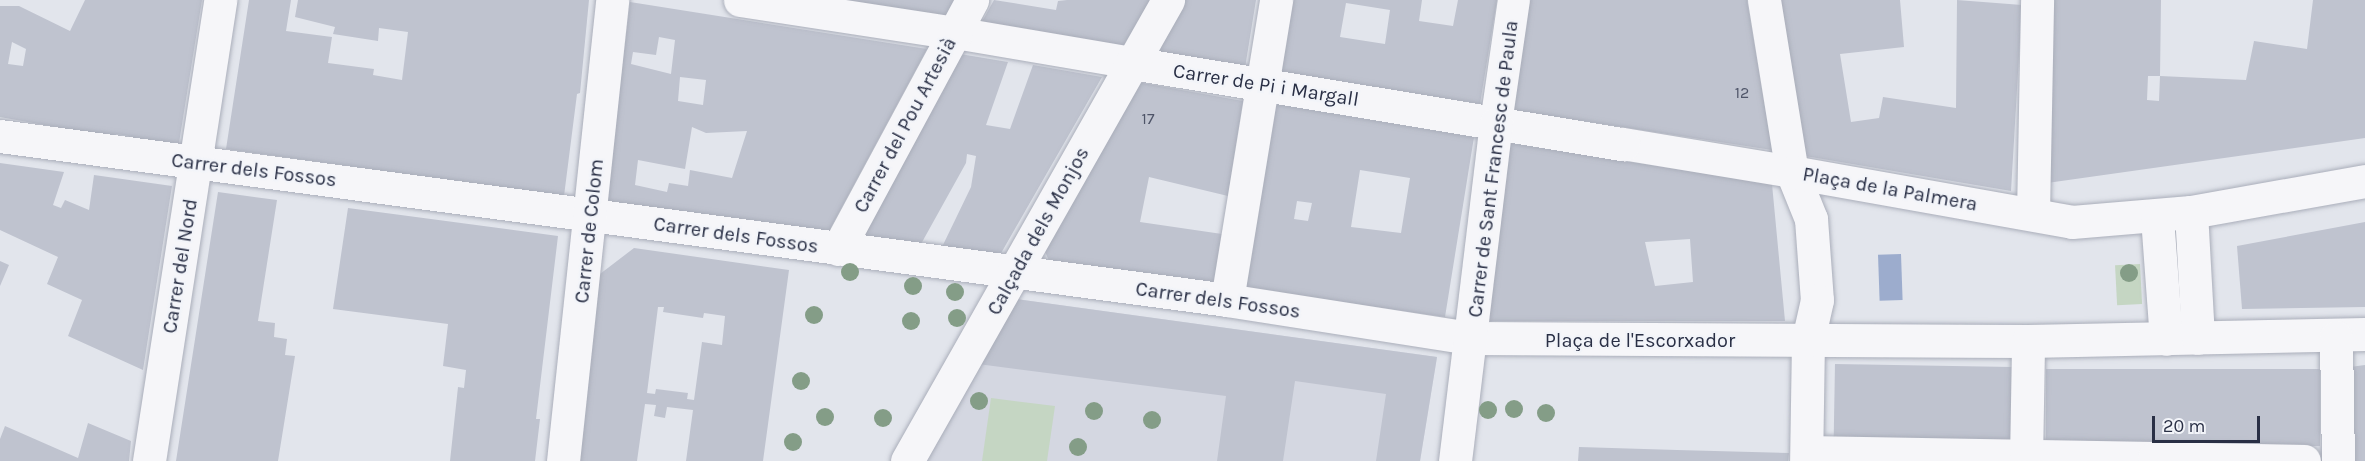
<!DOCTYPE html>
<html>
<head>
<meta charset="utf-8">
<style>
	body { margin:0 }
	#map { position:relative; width:2365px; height:461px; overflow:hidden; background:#e2e5ec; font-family:Karla,sans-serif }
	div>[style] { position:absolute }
	.built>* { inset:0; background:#d4d7e1 }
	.green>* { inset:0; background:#c5d6c3; transform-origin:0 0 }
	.water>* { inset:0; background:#9caccd; transform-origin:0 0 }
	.building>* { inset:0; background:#bfc3cf; transform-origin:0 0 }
	.roads { filter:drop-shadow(0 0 2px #aaaeba) drop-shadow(0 0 2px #aaaeba) }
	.pedestrian>* { height:32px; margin:-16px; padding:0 16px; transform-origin:16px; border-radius:16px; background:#f6f6f9 }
	.minor>* { height:33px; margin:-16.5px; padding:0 16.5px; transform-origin:16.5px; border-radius:16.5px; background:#f6f6f9 }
	.tertiary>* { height:33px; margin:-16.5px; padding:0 16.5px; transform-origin:16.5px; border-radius:16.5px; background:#f6f6f9 }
	.trees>* { width:18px; height:18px; margin:-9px; border-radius:50%; background:#849d87 }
	span { translate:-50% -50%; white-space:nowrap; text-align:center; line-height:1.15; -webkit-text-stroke:4.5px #f2f4f9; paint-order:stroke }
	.number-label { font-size:16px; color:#4e5468 }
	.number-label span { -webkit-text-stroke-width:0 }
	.street-label { font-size:20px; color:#292f45 }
	.scale { position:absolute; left:2152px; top:416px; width:108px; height:27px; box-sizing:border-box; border:3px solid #292f45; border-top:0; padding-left:8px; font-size:18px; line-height:21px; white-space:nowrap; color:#292f45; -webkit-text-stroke:4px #f2f4f9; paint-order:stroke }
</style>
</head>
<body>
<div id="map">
	<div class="built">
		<div style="clip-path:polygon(1016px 299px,1437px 357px,1420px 461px,923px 461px)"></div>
	</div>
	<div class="green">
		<div style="left:2140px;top:264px;width:40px;height:25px;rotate:87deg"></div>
		<div style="clip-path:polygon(991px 398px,1055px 406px,1047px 461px,982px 461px)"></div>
	</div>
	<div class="water">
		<div style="left:1901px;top:254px;width:46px;height:23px;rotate:88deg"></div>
	</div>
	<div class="building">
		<div style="clip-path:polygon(evenodd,85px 0,202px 0,179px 143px,128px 140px,129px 136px,116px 134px,116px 138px,0 117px,0 6px,19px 6px,70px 31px,85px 0,12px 42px,26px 49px,23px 66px,8px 64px,12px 42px)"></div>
		<div style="clip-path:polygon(249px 0,291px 0,286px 31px,332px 37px,328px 63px,374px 69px,373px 75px,402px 80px,408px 32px,379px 28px,378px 41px,333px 34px,335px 27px,295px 17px,298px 0,589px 0,580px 93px,577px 94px,564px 196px,226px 149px)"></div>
		<div style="clip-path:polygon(821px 0,954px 0,945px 17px)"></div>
		<div style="clip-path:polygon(994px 0,1056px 10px,1058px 1px,1067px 0,1150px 0,1121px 50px,979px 27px)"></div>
		<div style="clip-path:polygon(1184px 0,1256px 0,1245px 68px,1155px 52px)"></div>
		<div style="clip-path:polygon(evenodd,1287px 0,1422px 0,1419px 21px,1453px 26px,1458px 0,1497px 0,1480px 104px,1276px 71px,1287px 0,1346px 3px,1390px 10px,1385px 44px,1340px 37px,1346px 3px)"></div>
		<div style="clip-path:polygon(1530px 0,1747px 0,1772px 150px,1511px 110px)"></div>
		<div style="clip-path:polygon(1780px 0,1900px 0,1904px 47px,1840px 54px,1851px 122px,1879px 118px,1883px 97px,1956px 108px,1957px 0,2022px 5px,2011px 191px,1805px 156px)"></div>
		<div style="clip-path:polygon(2052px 0,2161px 0,2160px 76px,2148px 76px,2147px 100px,2159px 101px,2160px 76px,2246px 80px,2254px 41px,2307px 49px,2313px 0,2365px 0,2365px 138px,2047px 183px)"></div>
		<div style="clip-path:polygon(evenodd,630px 2px,927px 49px,829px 231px,606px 201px,630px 2px,659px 37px,675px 40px,671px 74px,631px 64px,633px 52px,656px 55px,659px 37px,630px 2px,680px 77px,706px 80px,703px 105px,678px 101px,680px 77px,630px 2px,692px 127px,706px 133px,747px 131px,732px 178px,690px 170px,688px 186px,669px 183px,667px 192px,635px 185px,638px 160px,685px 169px,692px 127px)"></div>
		<div style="clip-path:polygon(960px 54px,1008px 62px,986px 125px,1010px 129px,1033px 65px,1102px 77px,1000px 255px,942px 247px,971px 187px,976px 156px,967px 154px,966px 163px,921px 244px,866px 237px,864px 232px)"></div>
		<div style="clip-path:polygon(1137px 82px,1243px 101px,1228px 196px,1149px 177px,1140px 222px,1222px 234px,1215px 286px,1050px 263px,1043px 247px)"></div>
		<div style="clip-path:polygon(evenodd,1270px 103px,1474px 137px,1445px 317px,1243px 288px,1270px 103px,1360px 170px,1410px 178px,1401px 233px,1351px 227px,1360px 170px,1270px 103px,1297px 201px,1312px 203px,1308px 221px,1294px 219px,1297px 201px)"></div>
		<div style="clip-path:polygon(evenodd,1510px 143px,1772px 184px,1785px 321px,1481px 321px,1510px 143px,1690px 239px,1693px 282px,1655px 286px,1645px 242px,1690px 239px)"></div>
		<div style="clip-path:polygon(0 163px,64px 172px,53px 205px,61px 208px,65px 200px,89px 210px,94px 175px,172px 186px,143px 370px,68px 336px,82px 300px,47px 284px,58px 257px,0 230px)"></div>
		<div style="clip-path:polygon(218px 192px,277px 200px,258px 321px,275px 323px,274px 337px,287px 339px,285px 355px,295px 356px,278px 461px,176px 461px)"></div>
		<div style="clip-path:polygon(348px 208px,558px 236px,536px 419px,540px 419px,535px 461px,450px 461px,458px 387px,464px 388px,466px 370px,443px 366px,448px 324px,333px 309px)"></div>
		<div style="clip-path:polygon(2365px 222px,2365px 307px,2242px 309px,2237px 246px)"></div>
		<div style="clip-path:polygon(evenodd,634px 248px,789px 270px,763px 461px,686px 461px,693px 410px,667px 407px,665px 418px,654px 416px,656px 405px,645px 404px,637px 461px,576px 461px,600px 274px,634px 248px,658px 307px,664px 307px,663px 312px,703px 318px,704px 313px,725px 316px,722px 345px,702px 342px,694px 400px,687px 399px,688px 393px,656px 389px,655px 394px,647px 393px,658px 307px)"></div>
		<div style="clip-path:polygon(0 261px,9px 265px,0 286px)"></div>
		<div style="clip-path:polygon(1016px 299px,1437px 357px,1420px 461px,1376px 461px,1386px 394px,1295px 381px,1283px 461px,1217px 461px,1226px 396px,978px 364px)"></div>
		<div style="left:1835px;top:364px;width:177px;height:77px;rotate:1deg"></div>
		<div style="clip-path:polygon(2365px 365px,2365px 461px,2352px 461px,2350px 367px)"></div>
		<div style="left:2046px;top:369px;width:274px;height:77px"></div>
		<div style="clip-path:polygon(88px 423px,131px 441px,129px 461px,0 461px,0 439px,5px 426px,78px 458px)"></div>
		<div style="clip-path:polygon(1579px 447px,1677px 450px,1789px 453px,1788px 461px,1578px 461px)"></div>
	</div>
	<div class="roads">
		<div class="pedestrian">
			<div style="left:955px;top:33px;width:180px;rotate:9.6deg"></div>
			<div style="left:1496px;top:123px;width:124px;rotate:-81.7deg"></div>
			<div style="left:1623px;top:144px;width:171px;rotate:9.4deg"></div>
			<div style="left:1807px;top:452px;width:347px;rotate:1deg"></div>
		</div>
		<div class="minor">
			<div style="left:740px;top:0;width:218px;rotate:8.7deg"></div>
			<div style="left:1764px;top:0;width:174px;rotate:80.8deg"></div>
			<div style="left:1792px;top:172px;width:51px;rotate:68deg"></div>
			<div style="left:1811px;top:219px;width:81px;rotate:85.8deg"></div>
			<div style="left:1817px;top:300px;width:41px;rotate:102.7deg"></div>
			<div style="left:1808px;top:340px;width:121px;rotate:90.9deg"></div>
			<div style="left:1132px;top:63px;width:498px;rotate:9.4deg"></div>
			<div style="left:0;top:136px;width:1238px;rotate:7.61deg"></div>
			<div style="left:1227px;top:300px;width:247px;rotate:8.9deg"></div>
			<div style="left:1471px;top:338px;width:557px;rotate:0.31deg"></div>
			<div style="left:2028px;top:341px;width:337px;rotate:-1.2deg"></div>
			<div style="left:1792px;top:172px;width:284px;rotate:10.1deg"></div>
			<div style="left:2072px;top:222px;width:119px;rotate:-4.8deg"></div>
			<div style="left:2191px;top:212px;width:177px;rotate:-10.1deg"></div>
			<div style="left:2191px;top:212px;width:126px;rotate:86.8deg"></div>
			<div style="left:2033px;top:214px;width:214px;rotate:-88.9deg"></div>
			<div style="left:2157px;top:217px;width:122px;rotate:85.8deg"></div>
			<div style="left:838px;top:249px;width:283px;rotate:-61.7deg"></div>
			<div style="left:1227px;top:300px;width:304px;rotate:-80.7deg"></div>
			<div style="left:2336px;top:337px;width:124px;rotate:89.1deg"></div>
			<div style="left:2154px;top:458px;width:150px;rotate:1.1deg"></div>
			<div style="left:149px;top:461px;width:466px;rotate:-81.2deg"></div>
			<div style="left:563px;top:461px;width:464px;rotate:-83.9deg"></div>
			<div style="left:1455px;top:461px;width:340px;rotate:-83.1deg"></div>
			<div style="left:2026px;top:461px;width:120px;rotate:-89deg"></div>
		</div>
		<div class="tertiary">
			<div style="left:907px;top:461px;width:530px;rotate:-60.48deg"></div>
		</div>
	</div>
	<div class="trees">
		<div style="left:850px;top:272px"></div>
		<div style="left:2129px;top:273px"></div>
		<div style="left:913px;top:286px"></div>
		<div style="left:955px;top:292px"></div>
		<div style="left:814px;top:315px"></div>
		<div style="left:957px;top:318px"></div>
		<div style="left:911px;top:321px"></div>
		<div style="left:801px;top:381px"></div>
		<div style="left:979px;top:401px"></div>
		<div style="left:1514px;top:409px"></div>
		<div style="left:1488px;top:410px"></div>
		<div style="left:1094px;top:411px"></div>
		<div style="left:1546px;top:413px"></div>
		<div style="left:825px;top:417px"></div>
		<div style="left:883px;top:418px"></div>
		<div style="left:1152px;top:420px"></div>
		<div style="left:793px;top:442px"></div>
		<div style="left:1078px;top:447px"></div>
	</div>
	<div class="number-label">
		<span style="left:1742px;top:93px">12</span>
		<span style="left:1148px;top:119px">17</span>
	</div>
	<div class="street-label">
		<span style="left:1266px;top:85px;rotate:9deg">Carrer de Pi i Margall</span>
		<span style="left:905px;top:125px;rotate:-62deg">Carrer del Pou Artesià</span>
		<span style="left:1493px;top:169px;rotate:-83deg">Carrer de Sant Francesc de Paula</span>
		<span style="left:254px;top:170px;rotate:7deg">Carrer dels Fossos</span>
		<span style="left:1890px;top:189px;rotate:10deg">Plaça de la Palmera</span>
		<span style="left:589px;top:231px;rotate:-84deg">Carrer de Colom</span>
		<span style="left:1038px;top:231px;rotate:-61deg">Calçada dels Monjos</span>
		<span style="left:736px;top:235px;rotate:8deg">Carrer dels Fossos</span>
		<span style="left:180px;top:266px;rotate:-81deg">Carrer del Nord</span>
		<span style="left:1218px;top:300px;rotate:8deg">Carrer dels Fossos</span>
		<span style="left:1640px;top:340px">Plaça de l'Escorxador</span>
	</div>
	<div class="scale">20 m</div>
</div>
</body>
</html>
